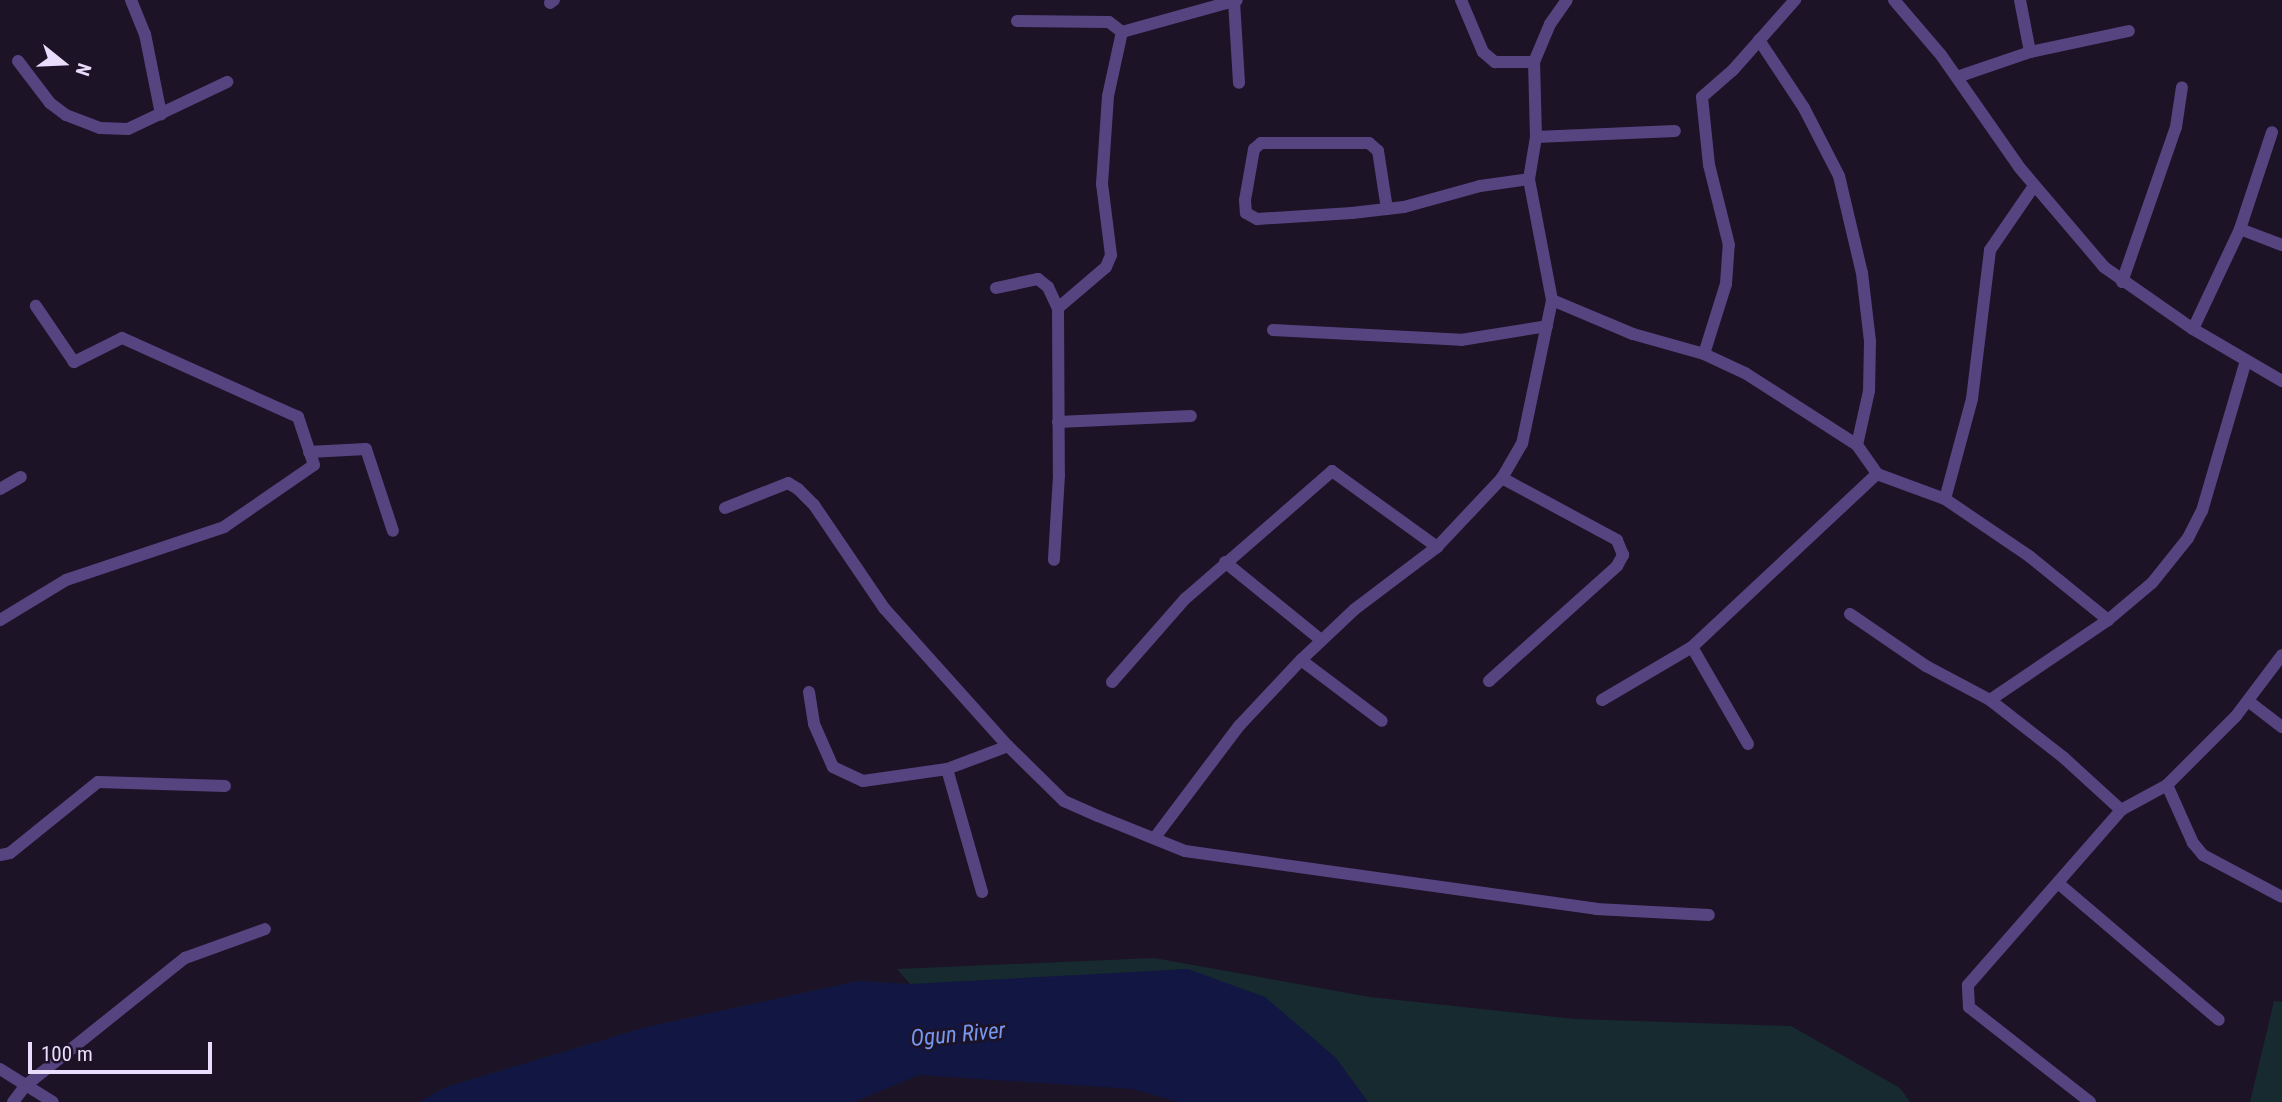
<!DOCTYPE html>
<html>
<head>
<meta charset="utf-8">
<style>
	body { margin:0 }
	#map { position:relative; width:2282px; height:1102px; overflow:hidden; background:#1c1327; font-family:"Roboto Condensed",sans-serif }
	div>[style] { position:absolute }
	.green>* { inset:0; background:#172a30 }
	.water>* { inset:0; background:#111642 }
	.minor>* { height:12px; margin:-6px; padding:0 6px; transform-origin:6px; border-radius:6px; background:#564480 }
	span { translate:-50% -50%; white-space:nowrap; text-align:center; line-height:1.15; -webkit-text-stroke:5px #1c1327; paint-order:stroke }
	.water-label { font-size:23px; color:#7797ef; font-style:italic }
	.north { position:absolute; left:28px; top:28px; width:70px; height:70px; -webkit-text-stroke:5px #1c1327; paint-order:stroke; rotate:108deg; font-size:19px; font-weight:700; line-height:28px; text-align:center; color:#e9ddfb }
	.north::after { content:''; display:block; margin:auto; width:24px; height:32px; background:#e9ddfb; clip-path:polygon(50% 0,100% 100%,50% 72%,0 100%) }
	.scale { position:absolute; left:28px; top:1042px; width:184px; height:32px; box-sizing:border-box; border:4px solid #e9ddfb; border-top:0; padding-left:9px; font-size:21px; line-height:24px; white-space:nowrap; color:#e9ddfb; -webkit-text-stroke:5px #1c1327; paint-order:stroke }
</style>
</head>
<body>
<div id="map">
	<div class="green">
		<div style="clip-path:polygon(1154px 958px,1370px 997px,1575px 1019px,1791px 1026px,1900px 1088px,1910px 1102px,1368px 1102px,1335px 1057px,1188px 969px,1116px 975px,419px 1102px,446px 1087px,647px 1027px,858px 981px,910px 984px,897px 969px)"></div>
		<div style="clip-path:polygon(2274px 1001px,2282px 1002px,2282px 1102px,2250px 1102px)"></div>
	</div>
	<div class="water">
		<div style="clip-path:polygon(1188px 969px,1265px 997px,1335px 1057px,1368px 1102px,1178px 1102px,1133px 1089px,919px 1075px,854px 1102px,419px 1102px,446px 1087px,647px 1027px,858px 981px,911px 984px)"></div>
	</div>
	<div class="minor">
		<div style="left:131px;top:0;width:37px;rotate:68deg"></div>
		<div style="left:145px;top:34px;width:82px;rotate:78.7deg"></div>
		<div style="left:1461px;top:0;width:56px;rotate:67.1deg"></div>
		<div style="left:1483px;top:52px;width:16px;rotate:40deg"></div>
		<div style="left:1495px;top:62px;width:39px"></div>
		<div style="left:1894px;top:0;width:72px;rotate:49.5deg"></div>
		<div style="left:1941px;top:55px;width:136px;rotate:55.1deg"></div>
		<div style="left:2019px;top:167px;width:131px;rotate:49.6deg"></div>
		<div style="left:2104px;top:267px;width:108px;rotate:34.9deg"></div>
		<div style="left:2193px;top:329px;width:103px;rotate:30.3deg"></div>
		<div style="left:2020px;top:0;width:53px;rotate:79.1deg"></div>
		<div style="left:1234px;top:1px;width:82px;rotate:86.5deg"></div>
		<div style="left:550px;top:3px;width:5px;rotate:-37deg"></div>
		<div style="left:1017px;top:21px;width:92px;rotate:0.6deg"></div>
		<div style="left:1109px;top:22px;width:16px;rotate:38deg"></div>
		<div style="left:1122px;top:32px;width:119px;rotate:-15.5deg"></div>
		<div style="left:1759px;top:40px;width:82px;rotate:56.5deg"></div>
		<div style="left:1804px;top:108px;width:76px;rotate:62.8deg"></div>
		<div style="left:1839px;top:176px;width:100px;rotate:76.7deg"></div>
		<div style="left:1862px;top:273px;width:68px;rotate:83.3deg"></div>
		<div style="left:1870px;top:341px;width:50px;rotate:91.1deg"></div>
		<div style="left:1869px;top:391px;width:55px;rotate:102.5deg"></div>
		<div style="left:18px;top:61px;width:53px;rotate:52.7deg"></div>
		<div style="left:50px;top:103px;width:20px;rotate:37deg"></div>
		<div style="left:66px;top:115px;width:36px;rotate:21deg"></div>
		<div style="left:100px;top:128px;width:28px;rotate:2deg"></div>
		<div style="left:128px;top:129px;width:110px;rotate:-25.4deg"></div>
		<div style="left:1957px;top:77px;width:77px;rotate:-18.9deg"></div>
		<div style="left:2030px;top:52px;width:101px;rotate:-12deg"></div>
		<div style="left:1536px;top:137px;width:139px;rotate:-2.5deg"></div>
		<div style="left:1387px;top:209px;width:59px;rotate:-98.8deg"></div>
		<div style="left:1378px;top:151px;width:12px;rotate:-138deg"></div>
		<div style="left:1369px;top:143px;width:108px;rotate:180deg"></div>
		<div style="left:1261px;top:143px;width:9px;rotate:139deg"></div>
		<div style="left:1254px;top:149px;width:52px;rotate:100deg"></div>
		<div style="left:1245px;top:200px;width:13px;rotate:86deg"></div>
		<div style="left:1246px;top:213px;width:13px;rotate:29deg"></div>
		<div style="left:1257px;top:219px;width:95px;rotate:-3.6deg"></div>
		<div style="left:1352px;top:213px;width:52px;rotate:-6.6deg"></div>
		<div style="left:1404px;top:207px;width:79px;rotate:-15.4deg"></div>
		<div style="left:1480px;top:186px;width:49px;rotate:-8.1deg"></div>
		<div style="left:2240px;top:229px;width:45px;rotate:20.9deg"></div>
		<div style="left:2122px;top:282px;width:164px;rotate:-70.8deg"></div>
		<div style="left:2176px;top:127px;width:40px;rotate:-81.5deg"></div>
		<div style="left:996px;top:288px;width:43px;rotate:-12.1deg"></div>
		<div style="left:1038px;top:279px;width:13px;rotate:39deg"></div>
		<div style="left:1048px;top:287px;width:23px;rotate:65deg"></div>
		<div style="left:1058px;top:308px;width:167px;rotate:89.7deg"></div>
		<div style="left:1059px;top:475px;width:85px;rotate:93.4deg"></div>
		<div style="left:1552px;top:300px;width:88px;rotate:22.8deg"></div>
		<div style="left:1633px;top:334px;width:74px;rotate:15.7deg"></div>
		<div style="left:1704px;top:354px;width:45px;rotate:24.9deg"></div>
		<div style="left:1745px;top:373px;width:133px;rotate:32.7deg"></div>
		<div style="left:1857px;top:445px;width:35px;rotate:55deg"></div>
		<div style="left:1877px;top:474px;width:72px;rotate:20.2deg"></div>
		<div style="left:1945px;top:499px;width:102px;rotate:34.2deg"></div>
		<div style="left:2029px;top:556px;width:102px;rotate:39deg"></div>
		<div style="left:1058px;top:308px;width:63px;rotate:-40.5deg"></div>
		<div style="left:1106px;top:267px;width:13px;rotate:-67deg"></div>
		<div style="left:1111px;top:255px;width:72px;rotate:-97.2deg"></div>
		<div style="left:1102px;top:184px;width:88px;rotate:-86.1deg"></div>
		<div style="left:1108px;top:96px;width:66px;rotate:-77.7deg"></div>
		<div style="left:2193px;top:329px;width:110px;rotate:-64.8deg"></div>
		<div style="left:2240px;top:229px;width:102px;rotate:-71.7deg"></div>
		<div style="left:1273px;top:330px;width:188px;rotate:3deg"></div>
		<div style="left:1461px;top:340px;width:87px;rotate:-9.2deg"></div>
		<div style="left:1704px;top:354px;width:73px;rotate:-72.6deg"></div>
		<div style="left:1726px;top:284px;width:39px;rotate:-86deg"></div>
		<div style="left:1729px;top:245px;width:82px;rotate:-104deg"></div>
		<div style="left:1709px;top:165px;width:68px;rotate:-95.9deg"></div>
		<div style="left:1702px;top:97px;width:41px;rotate:-41.1deg"></div>
		<div style="left:1733px;top:70px;width:94px;rotate:-48.5deg"></div>
		<div style="left:1058px;top:422px;width:133px;rotate:-2.6deg"></div>
		<div style="left:309px;top:452px;width:57px;rotate:-3deg"></div>
		<div style="left:366px;top:449px;width:86px;rotate:71.8deg"></div>
		<div style="left:0;top:489px;width:24px;rotate:-30deg"></div>
		<div style="left:1945px;top:499px;width:104px;rotate:-74.9deg"></div>
		<div style="left:1972px;top:399px;width:150px;rotate:-83.1deg"></div>
		<div style="left:1990px;top:250px;width:78px;rotate:-55.5deg"></div>
		<div style="left:725px;top:508px;width:68px;rotate:-21.6deg"></div>
		<div style="left:788px;top:483px;width:12px;rotate:31deg"></div>
		<div style="left:798px;top:489px;width:23px;rotate:45deg"></div>
		<div style="left:814px;top:505px;width:125px;rotate:55.8deg"></div>
		<div style="left:884px;top:608px;width:186px;rotate:48.1deg"></div>
		<div style="left:1008px;top:746px;width:78px;rotate:44.5deg"></div>
		<div style="left:1064px;top:801px;width:37px;rotate:24deg"></div>
		<div style="left:1098px;top:816px;width:94px;rotate:21.9deg"></div>
		<div style="left:1185px;top:851px;width:415px;rotate:8deg"></div>
		<div style="left:1596px;top:909px;width:113px;rotate:3deg"></div>
		<div style="left:1225px;top:562px;width:124px;rotate:39.1deg"></div>
		<div style="left:1850px;top:614px;width:92px;rotate:34.4deg"></div>
		<div style="left:1926px;top:666px;width:72px;rotate:28deg"></div>
		<div style="left:1990px;top:700px;width:93px;rotate:38deg"></div>
		<div style="left:2063px;top:757px;width:79px;rotate:42.4deg"></div>
		<div style="left:0;top:620px;width:77px;rotate:-31.2deg"></div>
		<div style="left:66px;top:580px;width:167px;rotate:-18.5deg"></div>
		<div style="left:224px;top:527px;width:109px;rotate:-34.6deg"></div>
		<div style="left:314px;top:465px;width:51px;rotate:-108.4deg"></div>
		<div style="left:298px;top:417px;width:193px;rotate:-155.8deg"></div>
		<div style="left:122px;top:338px;width:54px;rotate:153.4deg"></div>
		<div style="left:74px;top:362px;width:68px;rotate:-124.2deg"></div>
		<div style="left:1692px;top:647px;width:112px;rotate:60deg"></div>
		<div style="left:1301px;top:660px;width:101px;rotate:37deg"></div>
		<div style="left:1489px;top:681px;width:172px;rotate:-41.9deg"></div>
		<div style="left:1617px;top:566px;width:13px;rotate:-61deg"></div>
		<div style="left:1623px;top:555px;width:16px;rotate:-112deg"></div>
		<div style="left:1617px;top:540px;width:131px;rotate:-151.7deg"></div>
		<div style="left:1112px;top:682px;width:111px;rotate:-48.7deg"></div>
		<div style="left:1185px;top:599px;width:195px;rotate:-41deg"></div>
		<div style="left:1332px;top:471px;width:130px;rotate:35.9deg"></div>
		<div style="left:809px;top:692px;width:32px;rotate:81deg"></div>
		<div style="left:814px;top:724px;width:47px;rotate:66.2deg"></div>
		<div style="left:833px;top:767px;width:33px;rotate:25deg"></div>
		<div style="left:863px;top:781px;width:85px;rotate:-8.1deg"></div>
		<div style="left:947px;top:769px;width:65px;rotate:-20.7deg"></div>
		<div style="left:1602px;top:700px;width:104px;rotate:-30.5deg"></div>
		<div style="left:1692px;top:647px;width:253px;rotate:-43.1deg"></div>
		<div style="left:1990px;top:700px;width:143px;rotate:-34.1deg"></div>
		<div style="left:2108px;top:620px;width:57px;rotate:-40.1deg"></div>
		<div style="left:2152px;top:583px;width:58px;rotate:-51.3deg"></div>
		<div style="left:2188px;top:538px;width:30px;rotate:-63deg"></div>
		<div style="left:2202px;top:511px;width:156px;rotate:-73.7deg"></div>
		<div style="left:2248px;top:701px;width:43px;rotate:37.4deg"></div>
		<div style="left:947px;top:769px;width:128px;rotate:74.1deg"></div>
		<div style="left:2167px;top:785px;width:64px;rotate:65.9deg"></div>
		<div style="left:2193px;top:843px;width:16px;rotate:50deg"></div>
		<div style="left:2203px;top:855px;width:89px;rotate:28deg"></div>
		<div style="left:1156px;top:836px;width:138px;rotate:-53deg"></div>
		<div style="left:1239px;top:726px;width:91px;rotate:-46.8deg"></div>
		<div style="left:1301px;top:660px;width:74px;rotate:-43.4deg"></div>
		<div style="left:1355px;top:609px;width:103px;rotate:-37.1deg"></div>
		<div style="left:1437px;top:547px;width:95px;rotate:-46.7deg"></div>
		<div style="left:1502px;top:478px;width:39px;rotate:-60deg"></div>
		<div style="left:1522px;top:444px;width:147px;rotate:-78.2deg"></div>
		<div style="left:1552px;top:300px;width:123px;rotate:-100.8deg"></div>
		<div style="left:1529px;top:179px;width:43px;rotate:-80.5deg"></div>
		<div style="left:1536px;top:137px;width:75px;rotate:-91.5deg"></div>
		<div style="left:1534px;top:62px;width:41px;rotate:-67.2deg"></div>
		<div style="left:1550px;top:24px;width:29px;rotate:-55deg"></div>
		<div style="left:0;top:855px;width:10px;rotate:-11deg"></div>
		<div style="left:10px;top:853px;width:113px;rotate:-38.9deg"></div>
		<div style="left:98px;top:782px;width:127px;rotate:1.8deg"></div>
		<div style="left:2058px;top:883px;width:211px;rotate:40.4deg"></div>
		<div style="left:0;top:1069px;width:62px;rotate:31.9deg"></div>
		<div style="left:13px;top:1102px;width:20px;rotate:-53deg"></div>
		<div style="left:25px;top:1086px;width:205px;rotate:-38.7deg"></div>
		<div style="left:185px;top:958px;width:85px;rotate:-19.9deg"></div>
		<div style="left:2090px;top:1102px;width:154px;rotate:-141.9deg"></div>
		<div style="left:1969px;top:1007px;width:22px;rotate:-93deg"></div>
		<div style="left:1968px;top:985px;width:232px;rotate:-48.8deg"></div>
		<div style="left:2121px;top:810px;width:52px;rotate:-28.5deg"></div>
		<div style="left:2167px;top:785px;width:98px;rotate:-45deg"></div>
		<div style="left:2236px;top:716px;width:76px;rotate:-53deg"></div>
	</div>
	<div class="water-label">
		<span style="left:958px;top:1035px;rotate:-5deg">Ogun River</span>
	</div>
	<div class="north">N</div>
	<div class="scale">100 m</div>
</div>
</body>
</html>
